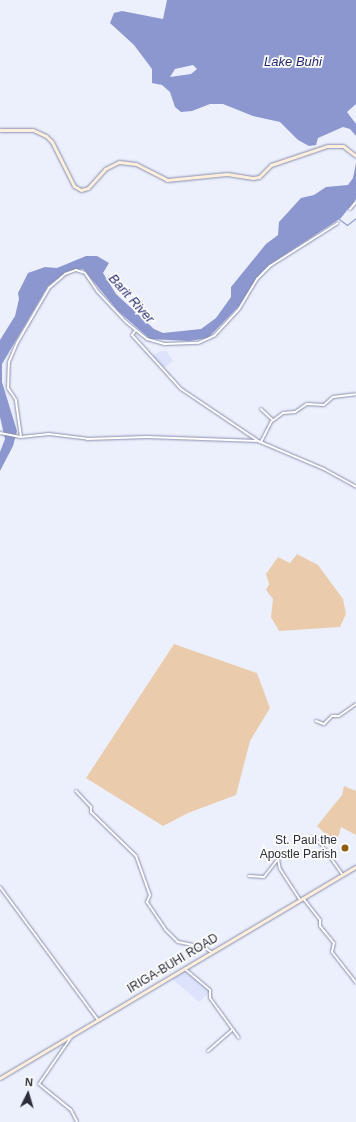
<!DOCTYPE html>
<html>
<head>
<meta charset="utf-8">
<style>
	body { margin:0 }
	#map { position:relative; width:356px; height:1122px; overflow:hidden; background:#ecf0fd; font-family:Arial,sans-serif }
	div>[style] { position:absolute }
	.built>* { inset:0; background:#dde3fb }
	.green>* { inset:0; background:#eaccac }
	.water>* { inset:0; background:#8c97d0 }
	.stream>* { height:1px; margin:-0.5px; padding:0 0.5px; transform-origin:0.5px; border-radius:0.5px; background:#8c97d0 }
	.roads { filter:drop-shadow(0 0 1px #888eac) drop-shadow(0 0 1px #888eac) }
	.minor>* { height:2px; margin:-1px; padding:0 1px; transform-origin:1px; border-radius:1px; background:#fff }
	.secondary>* { height:3px; margin:-1.5px; padding:0 1.5px; transform-origin:1.5px; border-radius:1.5px; background:#feefdd }
	.dots>* { width:11px; height:11px; translate:-50% -50%; box-sizing:border-box; border:2px solid #fdfdfd; border-radius:50% }
	span { translate:-50% -50%; white-space:nowrap; text-align:center; line-height:1.15; -webkit-text-stroke:3.5px #fdfdfd; paint-order:stroke }
	.poi-label { font-size:12px; color:#2b2e3a }
	.right { translate:-100% -50%; text-align:right }
	.street-label { font-size:12px; color:#2b2e3a }
	.water-label { font-size:13px; color:#282d71; font-style:italic }
	.north { position:absolute; left:8px; top:1074px; width:40px; height:40px; -webkit-text-stroke:3px #fdfdfd; paint-order:stroke; rotate:5deg; font-size:11px; font-weight:700; line-height:16px; text-align:center; color:#2b2e3a }
	.north::after { content:''; display:block; margin:auto; width:14px; height:18px; background:#2b2e3a; clip-path:polygon(50% 0,100% 100%,50% 72%,0 100%) }
</style>
</head>
<body>
<div id="map">
	<div class="built">
		<div style="clip-path:polygon(160px 351px,167px 351px,173px 361px,163px 369px,152px 356px)"></div>
		<div style="clip-path:polygon(185px 969px,210px 992px,199px 1002px,171px 978px)"></div>
	</div>
	<div class="green">
		<div style="clip-path:polygon(297px 554px,318px 565px,343px 599px,346px 614px,340px 627px,279px 631px,271px 617px,273px 599px,266px 590px,269px 584px,266px 574px,278px 557px,290px 563px)"></div>
		<div style="clip-path:polygon(174px 644px,257px 673px,270px 708px,250px 741px,236px 795px,188px 813px,163px 826px,86px 778px)"></div>
		<div style="clip-path:polygon(344px 786px,356px 791px,356px 835px,341px 827px,339px 835px,333px 842px,317px 826px,342px 795px)"></div>
	</div>
	<div class="water">
		<div style="clip-path:polygon(evenodd,167px 0,356px 0,356px 104px,347px 112px,356px 124px,356px 136px,350px 129px,343px 127px,318px 138px,316px 145px,309px 146px,298px 140px,280px 122px,253px 116px,223px 104px,210px 104px,192px 111px,181px 112px,175px 107px,170px 92px,162px 85px,152px 83px,152px 69px,134px 45px,110px 23px,114px 13px,122px 11px,163px 19px,167px 0,193px 65px,197px 69px,191px 74px,170px 77px,175px 69px,193px 65px)"></div>
		<div style="clip-path:polygon(356px 163px,356px 199px,341px 218px,269px 265px,261px 273px,240px 305px,208px 338px,189px 341px,150px 339px,118px 311px,83px 269px,67px 272px,48px 286px,2px 364px,2px 382px,17px 431px,13px 446px,0 471px,0 452px,5px 439px,0 417px,0 340px,15px 316px,19px 299px,18px 293px,28px 273px,45px 267px,57px 268px,86px 256px,97px 256px,109px 263px,103px 273px,116px 294px,154px 329px,163px 333px,201px 329px,216px 318px,231px 297px,231px 287px,266px 244px,278px 235px,279px 222px,301px 198px,314px 195px,326px 187px,348px 185px,353px 178px)"></div>
	</div>
	<div class="stream">
		<div style="left:339px;top:219px;width:10px;rotate:37deg"></div>
		<div style="left:347px;top:225px;width:11px;rotate:-38deg"></div>
	</div>
	<div class="roads">
		<div class="minor">
			<div style="left:350px;top:209px;width:9px;rotate:-49deg"></div>
			<div style="left:135px;top:331px;width:5px;rotate:127deg"></div>
			<div style="left:132px;top:335px;width:73px;rotate:47.8deg"></div>
			<div style="left:181px;top:389px;width:92px;rotate:33.9deg"></div>
			<div style="left:261px;top:409px;width:16px;rotate:43deg"></div>
			<div style="left:0;top:433px;width:21px;rotate:11deg"></div>
			<div style="left:21px;top:437px;width:28px;rotate:-6deg"></div>
			<div style="left:49px;top:434px;width:38px;rotate:7deg"></div>
			<div style="left:87px;top:439px;width:60px;rotate:-1.9deg"></div>
			<div style="left:147px;top:437px;width:111px;rotate:2.1deg"></div>
			<div style="left:258px;top:441px;width:72px;rotate:23deg"></div>
			<div style="left:324px;top:469px;width:37px;rotate:29deg"></div>
			<div style="left:21px;top:437px;width:37px;rotate:-98deg"></div>
			<div style="left:16px;top:400px;width:14px;rotate:-124deg"></div>
			<div style="left:8px;top:388px;width:26px;rotate:-88deg"></div>
			<div style="left:9px;top:362px;width:21px;rotate:-67deg"></div>
			<div style="left:17px;top:343px;width:64px;rotate:-59.8deg"></div>
			<div style="left:49px;top:288px;width:21px;rotate:-41deg"></div>
			<div style="left:65px;top:274px;width:12px;rotate:-20deg"></div>
			<div style="left:76px;top:270px;width:9px;rotate:18deg"></div>
			<div style="left:85px;top:273px;width:22px;rotate:56deg"></div>
			<div style="left:97px;top:291px;width:42px;rotate:46.9deg"></div>
			<div style="left:126px;top:322px;width:27px;rotate:39deg"></div>
			<div style="left:147px;top:339px;width:19px;rotate:16deg"></div>
			<div style="left:165px;top:344px;width:33px;rotate:-2deg"></div>
			<div style="left:198px;top:343px;width:17px;rotate:-24deg"></div>
			<div style="left:214px;top:336px;width:37px;rotate:-47deg"></div>
			<div style="left:239px;top:309px;width:35px;rotate:-59deg"></div>
			<div style="left:257px;top:279px;width:18px;rotate:-45deg"></div>
			<div style="left:270px;top:266px;width:80px;rotate:-32.3deg"></div>
			<div style="left:261px;top:442px;width:22px;rotate:-63deg"></div>
			<div style="left:271px;top:422px;width:15px;rotate:-37deg"></div>
			<div style="left:283px;top:413px;width:12px;rotate:-5deg"></div>
			<div style="left:295px;top:412px;width:14px;rotate:-34deg"></div>
			<div style="left:307px;top:404px;width:17px;rotate:3deg"></div>
			<div style="left:324px;top:405px;width:12px;rotate:-42deg"></div>
			<div style="left:333px;top:397px;width:23px;rotate:-7deg"></div>
			<div style="left:316px;top:721px;width:9px;rotate:21deg"></div>
			<div style="left:324px;top:724px;width:11px;rotate:-45deg"></div>
			<div style="left:332px;top:716px;width:7px"></div>
			<div style="left:339px;top:716px;width:21px;rotate:-35deg"></div>
			<div style="left:76px;top:791px;width:22px;rotate:47deg"></div>
			<div style="left:91px;top:807px;width:5px;rotate:90deg"></div>
			<div style="left:91px;top:812px;width:63px;rotate:44.4deg"></div>
			<div style="left:136px;top:856px;width:41px;rotate:70.3deg"></div>
			<div style="left:150px;top:895px;width:8px;rotate:113deg"></div>
			<div style="left:147px;top:902px;width:32px;rotate:56deg"></div>
			<div style="left:165px;top:929px;width:18px;rotate:45deg"></div>
			<div style="left:178px;top:942px;width:26px;rotate:11deg"></div>
			<div style="left:204px;top:947px;width:9px;rotate:36deg"></div>
			<div style="left:311px;top:837px;width:12px;rotate:35deg"></div>
			<div style="left:321px;top:844px;width:38px;rotate:55deg"></div>
			<div style="left:249px;top:876px;width:15px;rotate:4deg"></div>
			<div style="left:264px;top:877px;width:23px;rotate:-52deg"></div>
			<div style="left:278px;top:859px;width:10px;rotate:79deg"></div>
			<div style="left:280px;top:869px;width:37px;rotate:57deg"></div>
			<div style="left:0;top:887px;width:165px;rotate:53.6deg"></div>
			<div style="left:303px;top:898px;width:28px;rotate:52deg"></div>
			<div style="left:320px;top:920px;width:6px;rotate:90deg"></div>
			<div style="left:320px;top:926px;width:22px;rotate:51deg"></div>
			<div style="left:334px;top:943px;width:9px;rotate:103deg"></div>
			<div style="left:332px;top:952px;width:39px;rotate:52deg"></div>
			<div style="left:185px;top:969px;width:33px;rotate:40deg"></div>
			<div style="left:210px;top:990px;width:8px;rotate:90deg"></div>
			<div style="left:210px;top:998px;width:49px;rotate:54.1deg"></div>
			<div style="left:72px;top:1036px;width:58px;rotate:124.5deg"></div>
			<div style="left:39px;top:1084px;width:41px;rotate:39.1deg"></div>
			<div style="left:71px;top:1110px;width:13px;rotate:63deg"></div>
			<div style="left:208px;top:1051px;width:33px;rotate:-41deg"></div>
		</div>
		<div class="secondary">
			<div style="left:0;top:130px;width:33px"></div>
			<div style="left:33px;top:130px;width:14px;rotate:25deg"></div>
			<div style="left:46px;top:136px;width:8px;rotate:45deg"></div>
			<div style="left:52px;top:142px;width:49px;rotate:63.4deg"></div>
			<div style="left:74px;top:186px;width:8px;rotate:30deg"></div>
			<div style="left:81px;top:190px;width:7px;rotate:-16deg"></div>
			<div style="left:88px;top:188px;width:25px;rotate:-48deg"></div>
			<div style="left:105px;top:169px;width:16px;rotate:-27deg"></div>
			<div style="left:119px;top:162px;width:17px;rotate:7deg"></div>
			<div style="left:136px;top:164px;width:35px;rotate:27deg"></div>
			<div style="left:167px;top:180px;width:60px;rotate:-5.7deg"></div>
			<div style="left:227px;top:174px;width:26px;rotate:9deg"></div>
			<div style="left:253px;top:178px;width:6px;rotate:-9deg"></div>
			<div style="left:259px;top:177px;width:17px;rotate:-45deg"></div>
			<div style="left:271px;top:165px;width:59px;rotate:-18.7deg"></div>
			<div style="left:327px;top:146px;width:16px"></div>
			<div style="left:343px;top:146px;width:16px;rotate:38deg"></div>
			<div style="left:0;top:1078px;width:414px;rotate:-30.7deg"></div>
		</div>
	</div>
	<div class="dots">
		<div style="left:345px;top:848px;background:#915d10"></div>
	</div>
	<div class="poi-label">
		<span class="right" style="left:337px;top:848px">St. Paul the<br>Apostle Parish</span>
	</div>
	<div class="street-label">
		<span style="left:173px;top:964px;rotate:-31deg">IRIGA-BUHI ROAD</span>
	</div>
	<div class="water-label">
		<span style="left:293px;top:62px">Lake Buhi</span>
		<span style="left:131px;top:299px;rotate:48deg">Barit River</span>
	</div>
	<div class="north">N</div>
</div>
</body>
</html>
